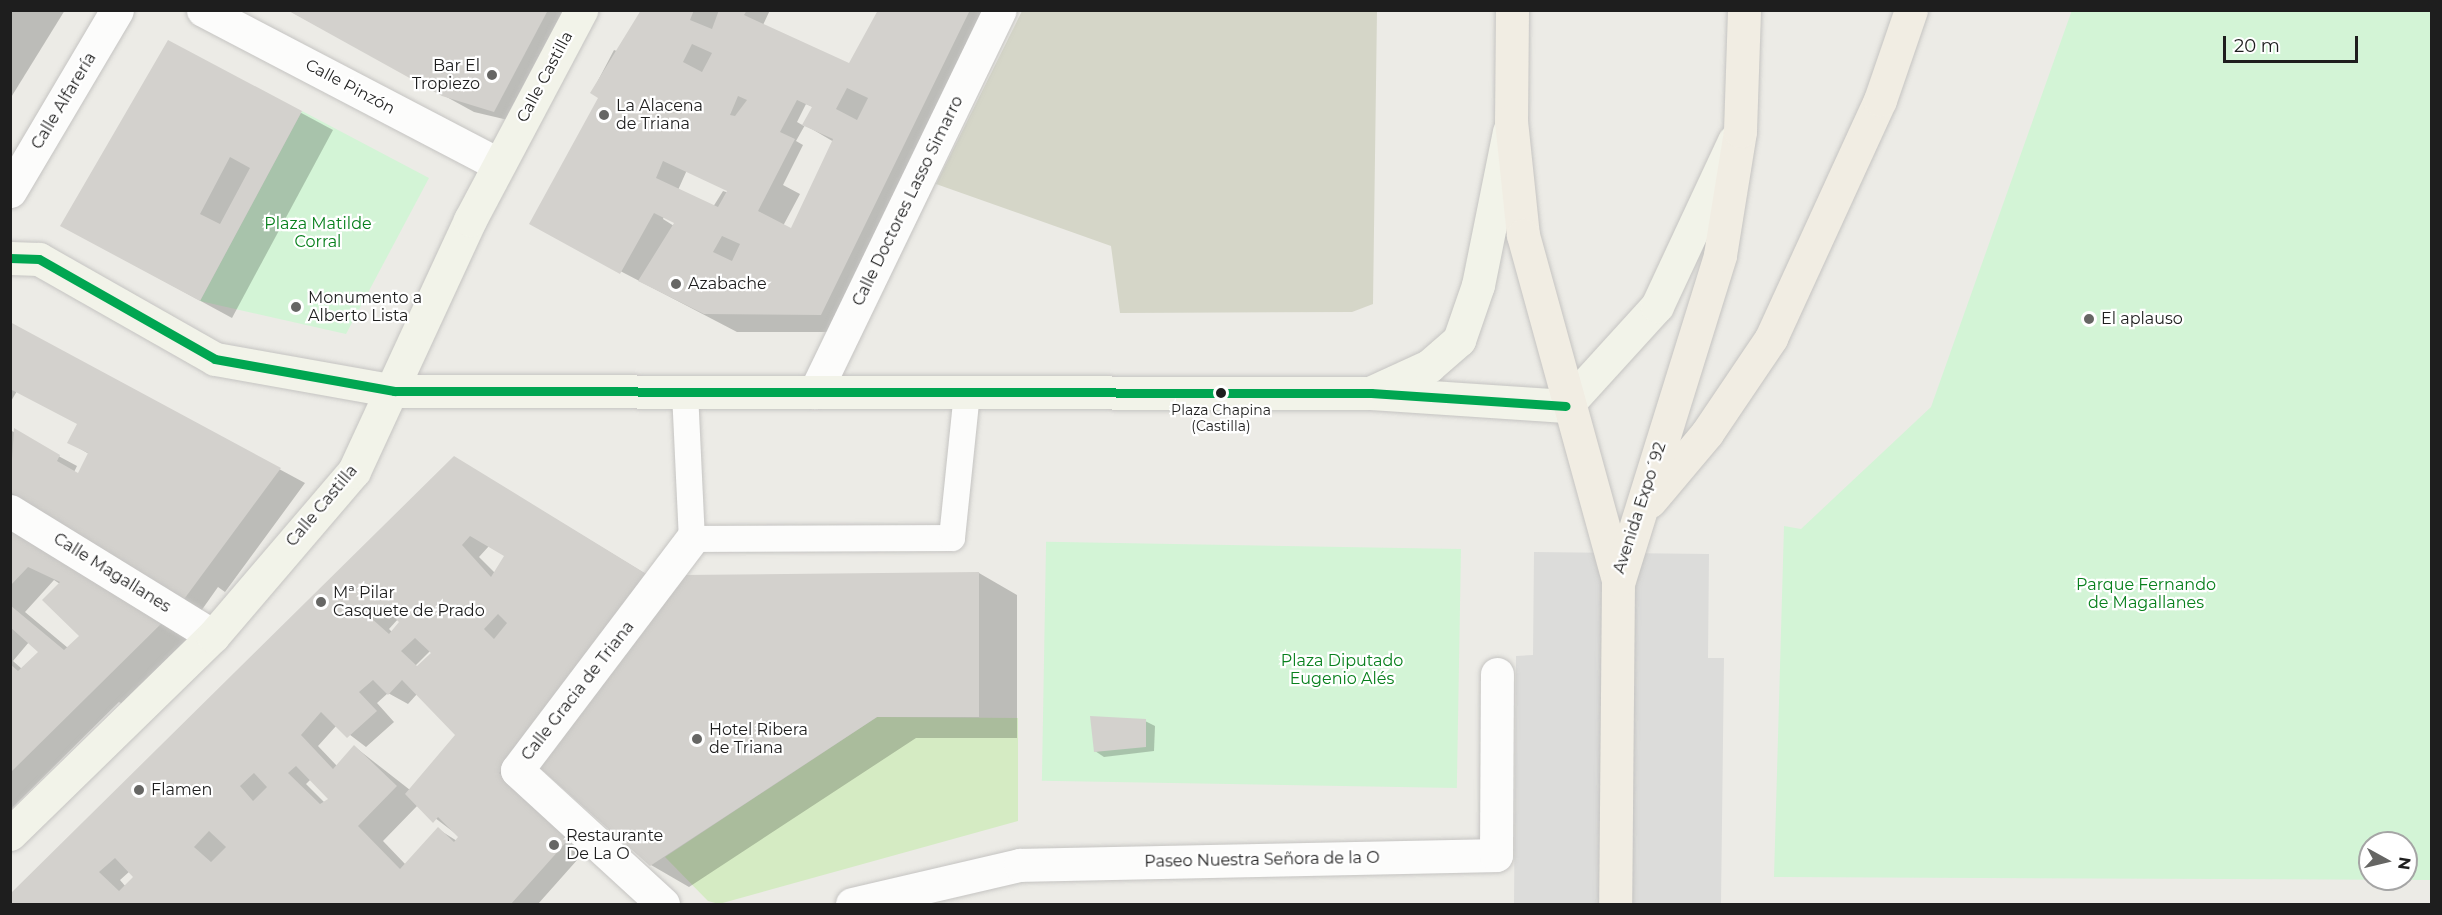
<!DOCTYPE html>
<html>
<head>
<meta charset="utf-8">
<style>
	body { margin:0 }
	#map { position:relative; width:2442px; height:915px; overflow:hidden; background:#ecebe6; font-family:Montserrat,sans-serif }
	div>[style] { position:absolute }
	.construction>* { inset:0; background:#d5d6c8 }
	.grass>* { inset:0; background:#d5ebc3 }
	.park>* { inset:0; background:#d3f4d6; transform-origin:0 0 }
	.pier>* { inset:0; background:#dcdcda }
	.shadow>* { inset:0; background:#0003 }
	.building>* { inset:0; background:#d3d1cd }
	.roads { filter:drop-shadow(0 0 2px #c5c4c2) drop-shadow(0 0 2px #c5c4c2) }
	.lane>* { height:26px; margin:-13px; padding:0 13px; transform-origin:13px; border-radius:13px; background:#fcfcfb }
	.street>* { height:33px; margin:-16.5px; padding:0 16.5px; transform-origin:16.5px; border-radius:16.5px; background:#fcfcfb }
	.secondary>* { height:33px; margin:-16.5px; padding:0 16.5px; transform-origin:16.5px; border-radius:16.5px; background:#f2f3e9 }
	.primary>* { height:33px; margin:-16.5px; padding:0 16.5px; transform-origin:16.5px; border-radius:16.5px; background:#f1ede3 }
	.bus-1>* { height:9px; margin:-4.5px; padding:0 4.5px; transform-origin:4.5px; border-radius:4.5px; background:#00a651 }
	.dots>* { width:16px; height:16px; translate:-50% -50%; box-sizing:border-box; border:3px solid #fff; border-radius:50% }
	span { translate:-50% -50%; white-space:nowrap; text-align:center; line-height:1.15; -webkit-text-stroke:4.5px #fff; paint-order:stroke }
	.bus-label { font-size:14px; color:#1e1e1e }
	.poi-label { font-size:16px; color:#1e1e1e }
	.right { translate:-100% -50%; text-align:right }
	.left { translate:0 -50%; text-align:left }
	.street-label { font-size:16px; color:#1e1e1e }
	.park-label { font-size:16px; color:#08801d }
	.frame { position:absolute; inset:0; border:12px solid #1e1e1e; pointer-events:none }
	.north { position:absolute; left:2358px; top:831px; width:60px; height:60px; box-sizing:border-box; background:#fff; border:2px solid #a5a5a5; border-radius:50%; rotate:98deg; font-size:16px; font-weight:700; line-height:24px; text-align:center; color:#1e1e1e }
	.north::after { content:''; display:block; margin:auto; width:21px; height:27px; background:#666664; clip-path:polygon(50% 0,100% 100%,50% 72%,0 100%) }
	.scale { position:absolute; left:2223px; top:36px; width:135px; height:27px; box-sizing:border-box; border:3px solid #1e1e1e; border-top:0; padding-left:8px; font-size:18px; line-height:21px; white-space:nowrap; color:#1e1e1e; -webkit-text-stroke:4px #fff; paint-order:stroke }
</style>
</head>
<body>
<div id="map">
	<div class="construction">
		<div style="clip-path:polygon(1022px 11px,1377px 11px,1373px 304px,1352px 312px,1120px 313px,1111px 246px,936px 184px)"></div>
	</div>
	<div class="grass">
		<div style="clip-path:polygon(877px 717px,1018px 718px,1018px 821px,719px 904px,708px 901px,665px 857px)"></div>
	</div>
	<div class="park">
		<div style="clip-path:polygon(evenodd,2072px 10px,2431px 11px,2431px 880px,1774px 877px,1784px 526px,1801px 529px,1931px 407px,2072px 10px,2370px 843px,2406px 843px,2406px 879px,2370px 879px,2370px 843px)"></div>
		<div style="clip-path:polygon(302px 111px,429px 178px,346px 334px,200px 301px)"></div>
		<div style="left:1461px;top:549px;width:239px;height:415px;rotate:91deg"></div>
	</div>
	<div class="pier">
		<div style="clip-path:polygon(1534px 552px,1709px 554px,1708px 658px,1724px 658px,1721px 904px,1514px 904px,1516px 656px,1533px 655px)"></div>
	</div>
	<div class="shadow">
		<div style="clip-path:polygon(10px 10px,65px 10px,10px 99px)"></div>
		<div style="clip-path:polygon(288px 10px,588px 10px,512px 121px,474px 112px)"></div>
		<div style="clip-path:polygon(evenodd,643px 10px,770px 10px,763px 25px,849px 65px,880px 10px,1010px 10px,852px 332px,737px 332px,557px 238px,606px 103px,592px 92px,614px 50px,622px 53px,643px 10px,806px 104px,813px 107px,804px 126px,797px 122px,806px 104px,643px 10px,805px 125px,834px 142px,792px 230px,783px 226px,800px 194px,783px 185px,803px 145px,796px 141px,805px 125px,643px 10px,687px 170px,730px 191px,729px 193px,723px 191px,713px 207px,678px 190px,687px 170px,643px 10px,664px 216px,676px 222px,674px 226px,663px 219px,664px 216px)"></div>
		<div style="clip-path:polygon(169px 42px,333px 130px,232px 318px,94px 243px)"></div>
		<div style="clip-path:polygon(10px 324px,305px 483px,225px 592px,218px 587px,201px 611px,10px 494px,10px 430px,77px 466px,74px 472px,79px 475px,89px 454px,69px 442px,79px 424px,17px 391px,10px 403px)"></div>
		<div style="clip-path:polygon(evenodd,455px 458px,672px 590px,683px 576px,979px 573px,1017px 595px,1017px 738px,916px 738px,689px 887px,651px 865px,537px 764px,516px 785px,586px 850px,538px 904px,10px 904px,10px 897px,455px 458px,489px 546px,506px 556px,495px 573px,479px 557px,489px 546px,455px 458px,398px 619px,401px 622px,392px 632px,389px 629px,398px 619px,455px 458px,430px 651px,432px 654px,417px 668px,415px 666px,430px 651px,455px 458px,388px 693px,408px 704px,417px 694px,457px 735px,410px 790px,355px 747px,337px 766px,318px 746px,337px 725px,366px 747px,394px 722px,377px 703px,388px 693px,455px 458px,311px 779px,330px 799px,325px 803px,306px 784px,311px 779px,455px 458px,418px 805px,460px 837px,457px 841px,438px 829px,406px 865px,383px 841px,418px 805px,455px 458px,130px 871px,140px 882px,126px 887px,120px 880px,130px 871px)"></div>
		<div style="clip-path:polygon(evenodd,10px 527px,198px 636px,124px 705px,119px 702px,10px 810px,10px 527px,54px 580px,60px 584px,81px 636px,68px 648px,25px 612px,54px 580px,10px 527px,29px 642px,40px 652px,22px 669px,13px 661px,29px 642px)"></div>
		<div style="clip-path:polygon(1145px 721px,1155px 726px,1154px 751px,1104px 757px,1095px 751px)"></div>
	</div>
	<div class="building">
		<div style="clip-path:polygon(287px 10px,548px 10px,494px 112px,442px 96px)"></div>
		<div style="clip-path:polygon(evenodd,641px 10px,694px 10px,690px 20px,712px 29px,719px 10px,747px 10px,744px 15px,849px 63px,878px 10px,970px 10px,821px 315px,704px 314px,638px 281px,674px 223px,654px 213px,620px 274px,529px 224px,598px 98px,590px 93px,641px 10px,692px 44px,712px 53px,702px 72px,683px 62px,692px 44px,641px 10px,847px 88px,868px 98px,857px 120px,836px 109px,847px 88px,641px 10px,738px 96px,747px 100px,735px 116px,730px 115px,738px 96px,641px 10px,797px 100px,812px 107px,802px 125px,833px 139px,791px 228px,758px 211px,795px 139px,780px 132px,797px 100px,641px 10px,663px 161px,727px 191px,718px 207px,656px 178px,663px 161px,641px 10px,722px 236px,740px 244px,732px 261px,713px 252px,722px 236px)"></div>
		<div style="clip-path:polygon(evenodd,168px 40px,302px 111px,200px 301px,60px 226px,168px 40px,230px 157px,250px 168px,220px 224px,200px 214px,230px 157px)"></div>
		<div style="clip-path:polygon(10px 322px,281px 468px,182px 602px,10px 492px,14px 428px,60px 455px,57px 461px,78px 473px,88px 453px,67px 443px,77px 424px,10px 389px)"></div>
		<div style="clip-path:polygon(evenodd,454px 456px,648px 575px,524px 749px,499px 773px,569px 839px,511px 904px,10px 904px,10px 894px,454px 456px,470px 536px,504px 556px,491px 577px,462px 545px,470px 536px,454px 456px,383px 607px,399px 622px,389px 634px,371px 618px,383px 607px,454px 456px,498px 614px,507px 623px,494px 639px,484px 629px,498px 614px,454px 456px,415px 638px,431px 653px,417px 666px,401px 651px,415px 638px,454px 456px,373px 680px,388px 695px,402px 680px,455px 735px,405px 794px,433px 823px,438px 817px,458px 837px,454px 842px,438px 827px,400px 869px,358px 826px,397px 786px,354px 745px,333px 769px,301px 735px,321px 712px,347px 738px,377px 711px,359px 692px,373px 680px,454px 456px,296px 766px,328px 799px,320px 804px,288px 773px,296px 766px,454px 456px,254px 773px,267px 787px,253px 801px,240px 786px,254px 773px,454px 456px,209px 831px,226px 847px,211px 862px,194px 847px,209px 831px,454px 456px,115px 858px,133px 877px,119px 891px,99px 872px,115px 858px)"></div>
		<div style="clip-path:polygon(10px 525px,168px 617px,10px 773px,10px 664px,18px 671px,38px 652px,10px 627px,10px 605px,64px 650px,79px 636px,42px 600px,60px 582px,28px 567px,10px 586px)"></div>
		<div style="clip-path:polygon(979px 572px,979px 717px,877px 717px,650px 866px,532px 761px,682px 575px)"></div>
		<div style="clip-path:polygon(1090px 716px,1146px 719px,1146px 747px,1094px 752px)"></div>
	</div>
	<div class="roads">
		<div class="lane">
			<div style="left:685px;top:392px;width:147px;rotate:87.3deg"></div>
			<div style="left:692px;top:539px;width:260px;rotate:-0.2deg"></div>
			<div style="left:952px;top:538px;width:147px;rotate:-84.1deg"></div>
		</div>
		<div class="street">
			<div style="left:203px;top:10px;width:333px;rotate:27.6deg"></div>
			<div style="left:10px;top:191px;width:210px;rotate:-59.4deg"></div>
			<div style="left:815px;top:392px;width:424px;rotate:-64.2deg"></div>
			<div style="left:10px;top:511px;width:238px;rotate:31.6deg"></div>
			<div style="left:663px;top:904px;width:198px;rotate:-137.5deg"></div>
			<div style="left:517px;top:770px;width:290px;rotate:-52.9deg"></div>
			<div style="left:852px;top:904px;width:172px;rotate:-13.1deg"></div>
			<div style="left:1020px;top:865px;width:476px;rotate:-1.2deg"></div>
			<div style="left:1496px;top:855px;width:181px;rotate:-89.7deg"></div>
		</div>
		<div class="secondary">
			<div style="left:10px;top:258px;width:29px;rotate:2deg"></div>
			<div style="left:39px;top:259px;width:202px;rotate:29.6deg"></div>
			<div style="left:215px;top:359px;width:182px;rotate:10.1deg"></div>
			<div style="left:394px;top:391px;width:977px;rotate:0.12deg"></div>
			<div style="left:1371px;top:393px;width:195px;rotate:3.8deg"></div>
			<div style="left:1566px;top:406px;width:135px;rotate:-47.7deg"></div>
			<div style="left:1657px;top:306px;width:182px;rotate:-65deg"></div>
			<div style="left:1372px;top:392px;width:63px;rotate:-24.5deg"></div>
			<div style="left:1429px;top:366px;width:40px;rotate:-41deg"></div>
			<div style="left:1459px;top:340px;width:58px;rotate:-70.9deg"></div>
			<div style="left:1478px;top:285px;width:157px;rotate:-78.6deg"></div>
			<div style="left:10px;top:834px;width:284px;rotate:-44.3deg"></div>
			<div style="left:213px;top:636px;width:217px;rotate:-49.5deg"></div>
			<div style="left:354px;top:471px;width:277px;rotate:-65.2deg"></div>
			<div style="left:470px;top:220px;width:238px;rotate:-62.1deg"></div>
		</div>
		<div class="primary">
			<div style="left:1512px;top:10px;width:111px;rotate:90.5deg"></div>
			<div style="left:1511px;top:121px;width:115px;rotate:84deg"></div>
			<div style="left:1523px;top:235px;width:359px;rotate:74.6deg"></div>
			<div style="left:1618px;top:581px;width:323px;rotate:90.5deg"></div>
			<div style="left:1650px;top:501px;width:89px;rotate:-50deg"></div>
			<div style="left:1707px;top:433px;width:115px;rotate:-56deg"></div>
			<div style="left:1771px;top:338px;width:262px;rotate:-65.4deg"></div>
			<div style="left:1880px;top:100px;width:95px;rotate:-71deg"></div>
			<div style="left:1619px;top:580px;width:340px;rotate:-72.7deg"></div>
			<div style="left:1720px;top:255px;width:126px;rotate:-80.8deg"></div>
			<div style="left:1740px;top:131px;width:121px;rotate:-88.1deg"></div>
		</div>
	</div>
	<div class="bus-1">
		<div style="left:10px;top:258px;width:29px;rotate:2deg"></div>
		<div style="left:39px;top:259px;width:202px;rotate:29.6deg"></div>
		<div style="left:215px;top:359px;width:182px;rotate:10.1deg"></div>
		<div style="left:394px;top:391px;width:977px;rotate:0.12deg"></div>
		<div style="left:1371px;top:393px;width:195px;rotate:3.8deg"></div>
	</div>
	<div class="dots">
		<div style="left:492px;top:75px;background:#666664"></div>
		<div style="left:604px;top:115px;background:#666664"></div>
		<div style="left:676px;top:284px;background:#666664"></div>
		<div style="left:296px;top:307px;background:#666664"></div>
		<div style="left:2089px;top:319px;background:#666664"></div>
		<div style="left:1221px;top:393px;background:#1e1e1e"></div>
		<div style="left:321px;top:602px;background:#666664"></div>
		<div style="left:697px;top:739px;background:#666664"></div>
		<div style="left:139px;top:790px;background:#666664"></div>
		<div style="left:554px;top:845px;background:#666664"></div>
	</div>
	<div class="bus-label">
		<span style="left:1221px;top:418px">Plaza Chapina<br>(Castilla)</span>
	</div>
	<div class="poi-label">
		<span class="right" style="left:480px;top:75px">Bar El<br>Tropiezo</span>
		<span class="left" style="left:616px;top:115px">La Alacena<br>de Triana</span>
		<span class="left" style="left:688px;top:284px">Azabache</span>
		<span class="left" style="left:308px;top:307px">Monumento a<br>Alberto Lista</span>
		<span class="left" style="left:2101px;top:319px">El aplauso</span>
		<span class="left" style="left:333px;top:602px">Mª Pilar<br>Casquete de Prado</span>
		<span class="left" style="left:709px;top:739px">Hotel Ribera<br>de Triana</span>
		<span class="left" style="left:151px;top:790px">Flamen</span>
		<span class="left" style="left:566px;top:845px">Restaurante<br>De La O</span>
	</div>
	<div class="street-label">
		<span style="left:545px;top:77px;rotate:-62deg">Calle Castilla</span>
		<span style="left:350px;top:87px;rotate:28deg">Calle Pinzón</span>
		<span style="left:64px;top:101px;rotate:-59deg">Calle Alfarería</span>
		<span style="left:908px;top:201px;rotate:-64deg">Calle Doctores Lasso Simarro</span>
		<span style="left:322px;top:506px;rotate:-50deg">Calle Castilla</span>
		<span style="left:1640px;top:508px;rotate:-72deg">Avenida Expo´92</span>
		<span style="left:112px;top:573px;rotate:32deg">Calle Magallanes</span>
		<span style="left:578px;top:691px;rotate:-52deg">Calle Gracia de Triana</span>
		<span style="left:1262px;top:860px;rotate:-1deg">Paseo Nuestra Señora de la O</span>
	</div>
	<div class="park-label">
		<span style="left:318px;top:233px">Plaza Matilde<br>Corral</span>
		<span style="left:2146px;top:594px">Parque Fernando<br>de Magallanes</span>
		<span style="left:1342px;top:670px">Plaza Diputado<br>Eugenio Alés</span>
	</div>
	<div class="frame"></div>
	<div class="north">N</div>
	<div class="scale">20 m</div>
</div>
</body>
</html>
